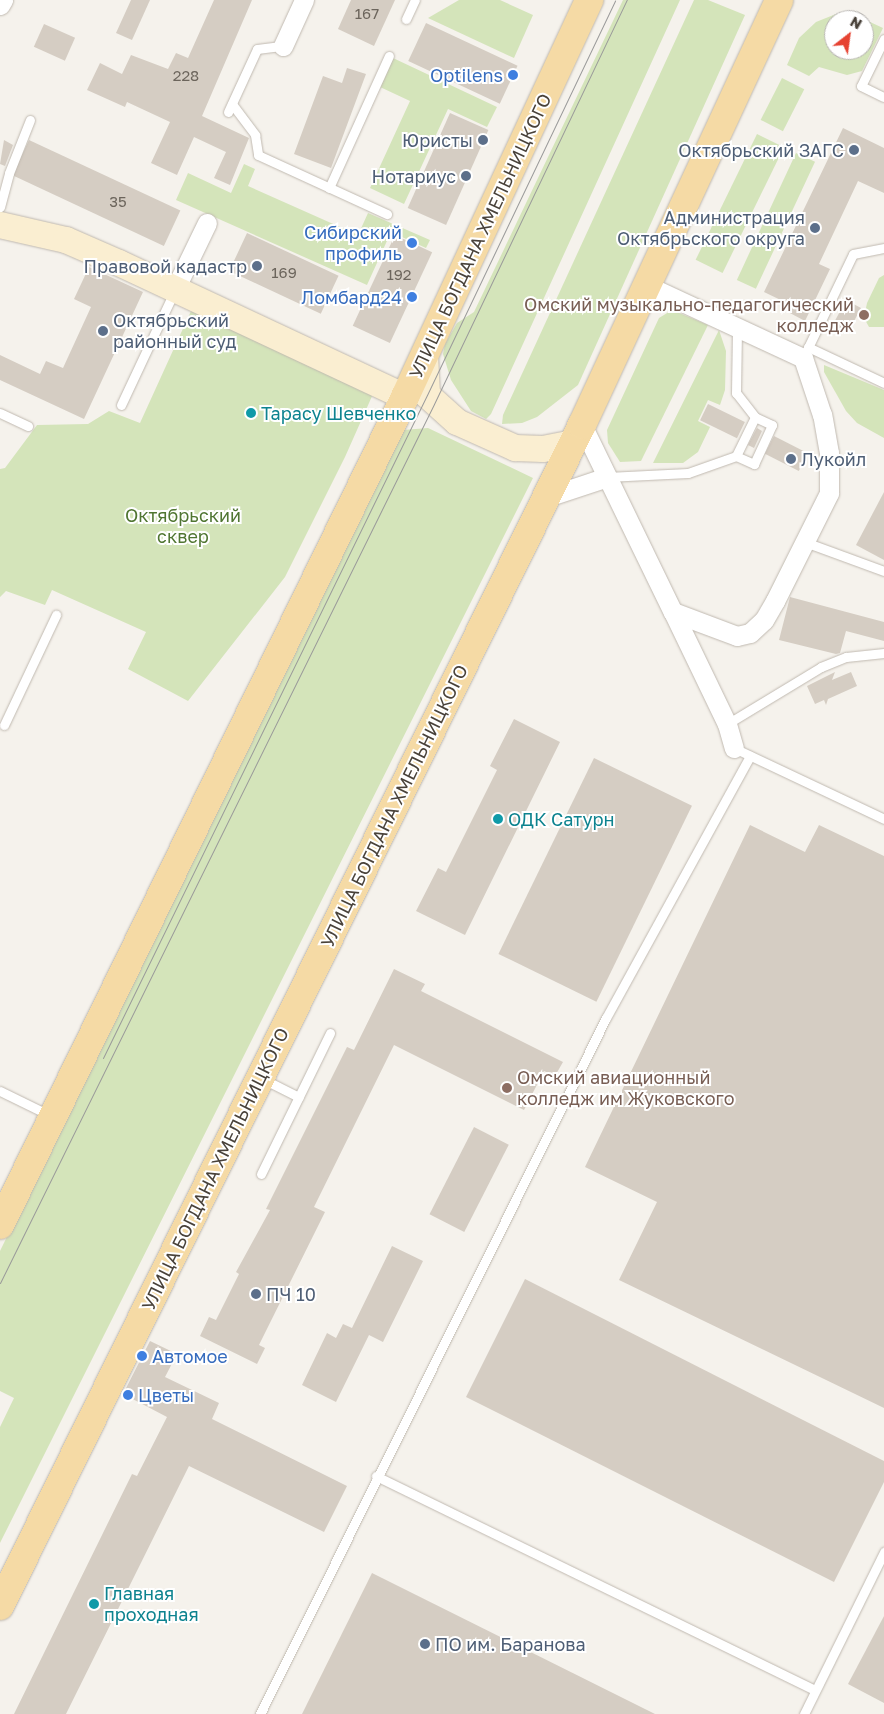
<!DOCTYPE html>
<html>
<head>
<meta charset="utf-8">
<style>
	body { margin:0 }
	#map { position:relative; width:884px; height:1714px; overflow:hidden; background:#f5f2ec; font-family:"Golos Text",sans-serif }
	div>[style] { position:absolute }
	.green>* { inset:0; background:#d4e4ba; transform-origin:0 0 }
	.building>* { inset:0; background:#d5cdc3; transform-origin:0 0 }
	.roads { filter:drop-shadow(0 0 1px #c0b9b0) drop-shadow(0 0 1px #c0b9b0) }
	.service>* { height:9px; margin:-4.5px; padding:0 4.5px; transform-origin:4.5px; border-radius:4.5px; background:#fff }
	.minor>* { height:19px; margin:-9.5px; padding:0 9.5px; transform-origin:9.5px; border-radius:9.5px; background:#fff }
	.secondary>* { height:26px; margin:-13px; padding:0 13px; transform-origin:13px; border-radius:13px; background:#faeed1 }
	.primary>* { height:28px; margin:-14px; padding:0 14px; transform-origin:14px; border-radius:14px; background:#f5daa5 }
	.tram>* { height:1px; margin:-0.5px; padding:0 0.5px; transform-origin:0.5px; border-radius:0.5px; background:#9a9a9a }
	.dots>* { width:14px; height:14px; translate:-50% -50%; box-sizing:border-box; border:2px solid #fff; border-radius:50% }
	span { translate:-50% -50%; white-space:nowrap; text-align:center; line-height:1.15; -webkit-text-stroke:4px #fff; paint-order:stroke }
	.number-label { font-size:15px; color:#6c655c }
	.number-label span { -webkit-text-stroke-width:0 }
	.shop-label { font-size:18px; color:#366cbe }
	.right { translate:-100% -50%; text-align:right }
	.left { translate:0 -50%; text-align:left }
	.service-label { font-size:18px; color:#4e5e75 }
	.street-label { font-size:18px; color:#49423a }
	.education-label { font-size:18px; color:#785e54 }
	.culture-label { font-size:18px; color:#0d838f }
	.park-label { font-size:18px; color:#507632 }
	.north { position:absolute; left:824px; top:10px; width:50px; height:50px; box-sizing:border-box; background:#fff; border:1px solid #b6b3b0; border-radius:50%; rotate:30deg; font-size:14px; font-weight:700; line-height:20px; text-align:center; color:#49423a }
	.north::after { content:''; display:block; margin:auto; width:18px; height:22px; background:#e64332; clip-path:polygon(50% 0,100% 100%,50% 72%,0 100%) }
</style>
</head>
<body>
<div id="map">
	<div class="green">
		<div style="clip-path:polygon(459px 0,500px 0,533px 15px,514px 58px,428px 18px)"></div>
		<div style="clip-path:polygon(623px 0,680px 0,491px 414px,486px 419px,471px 411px,451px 380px,443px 354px,445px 344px,457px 323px,474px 312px)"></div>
		<div style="clip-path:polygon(694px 0,708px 0,745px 15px,578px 385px,537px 417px,522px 423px,502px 424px,503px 415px)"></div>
		<div style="clip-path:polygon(evenodd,836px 14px,855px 15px,883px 28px,862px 71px,847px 75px,819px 67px,809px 76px,787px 65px,799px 38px,816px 22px,836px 14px,834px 20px,864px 20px,864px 50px,834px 50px,834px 20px)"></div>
		<div style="clip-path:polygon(393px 58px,497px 107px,487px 127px,448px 109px,404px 204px,370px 188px,410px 101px,380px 87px)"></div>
		<div style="left:782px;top:78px;width:25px;height:47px;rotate:27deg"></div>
		<div style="left:757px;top:134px;width:30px;height:140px;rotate:26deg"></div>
		<div style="left:796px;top:153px;width:21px;height:140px;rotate:25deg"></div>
		<div style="clip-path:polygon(244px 164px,255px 169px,248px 186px,358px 235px,368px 213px,430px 240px,426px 248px,391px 232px,367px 285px,176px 200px,188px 173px,231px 193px)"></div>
		<div style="clip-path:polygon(884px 275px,884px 327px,869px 327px,864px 318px,867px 303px,879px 278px)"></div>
		<div style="clip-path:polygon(672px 310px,708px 325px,641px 461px,620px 462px,608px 443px,607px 430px,659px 318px)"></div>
		<div style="clip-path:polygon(191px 311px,373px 394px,345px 457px,285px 577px,188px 701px,128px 669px,146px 632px,52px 590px,45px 605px,6px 591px,0 597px,0 469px,5px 468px,37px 425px,88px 424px,109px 411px,140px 423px)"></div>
		<div style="clip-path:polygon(719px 330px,726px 351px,725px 390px,720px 405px,708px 400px,698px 421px,710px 427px,698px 452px,683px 463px,653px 463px)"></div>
		<div style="clip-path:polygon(824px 365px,884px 390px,884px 438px,857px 423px,846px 411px,824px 372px)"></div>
		<div style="clip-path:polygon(428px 428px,533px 478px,0 1543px,0 1427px,14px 1398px,0 1391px,0 1251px,403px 430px)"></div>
	</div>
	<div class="building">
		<div style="clip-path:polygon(131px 0,150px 0,132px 40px,116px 33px)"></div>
		<div style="clip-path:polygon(214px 0,252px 0,202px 116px,249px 138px,230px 185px,214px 178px,226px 152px,194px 137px,177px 175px,151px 163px,170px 122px,127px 102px,125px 107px,87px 90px,100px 63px,122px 74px,131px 55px,168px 69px,176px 53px,188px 58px)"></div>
		<div style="clip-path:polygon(351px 0,395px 0,374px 46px,338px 29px)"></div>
		<div style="left:426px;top:23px;width:101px;height:42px;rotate:25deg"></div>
		<div style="left:44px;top:24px;width:34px;height:25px;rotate:24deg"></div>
		<div style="clip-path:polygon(347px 68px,366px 74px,331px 168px,294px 154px,323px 76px,342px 83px)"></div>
		<div style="left:450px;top:113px;width:42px;height:104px;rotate:24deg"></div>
		<div style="clip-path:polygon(843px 128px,884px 148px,884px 193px,858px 181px,819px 264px,830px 269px,805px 321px,788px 312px,791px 305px,764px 292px)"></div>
		<div style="clip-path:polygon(4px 140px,13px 145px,5px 166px,0 164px)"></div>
		<div style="left:29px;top:140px;width:167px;height:39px;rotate:25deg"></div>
		<div style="left:247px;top:233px;width:101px;height:42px;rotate:25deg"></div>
		<div style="left:395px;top:235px;width:41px;height:100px;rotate:25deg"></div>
		<div style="clip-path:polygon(89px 267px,143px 292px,84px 419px,0 380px,0 355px,40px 374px,46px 361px,63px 368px,91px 307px,74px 299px)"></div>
		<div style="left:846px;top:300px;width:17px;height:28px;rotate:28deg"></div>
		<div style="left:708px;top:404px;width:41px;height:18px;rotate:26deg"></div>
		<div style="clip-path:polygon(757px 428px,762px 431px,754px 448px,748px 445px)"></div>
		<div style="left:774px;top:436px;width:38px;height:20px;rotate:27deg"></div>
		<div style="clip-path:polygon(884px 492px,884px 560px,856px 545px)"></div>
		<div style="clip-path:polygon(790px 597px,884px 622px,884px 641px,846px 631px,840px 653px,836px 654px,779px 640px)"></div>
		<div style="clip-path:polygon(835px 672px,832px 680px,851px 672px,857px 686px,828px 699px,826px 705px,824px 700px,815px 704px,807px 686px)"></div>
		<div style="clip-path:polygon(514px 719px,560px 742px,465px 935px,416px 911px,438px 868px,446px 872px,497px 770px,490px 766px)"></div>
		<div style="left:594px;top:758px;width:109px;height:218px;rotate:26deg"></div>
		<div style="clip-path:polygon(750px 825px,805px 852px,819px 825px,884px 856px,884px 1408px,619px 1280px,657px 1202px,585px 1167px)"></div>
		<div style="clip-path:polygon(394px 969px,425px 984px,421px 991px,563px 1062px,555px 1076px,544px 1071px,524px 1110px,394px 1045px,314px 1207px,325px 1212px,259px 1345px,265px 1348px,257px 1364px,200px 1336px,209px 1317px,216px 1320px,239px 1274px,236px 1272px,270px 1210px,266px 1209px,347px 1047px,354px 1050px)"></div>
		<div style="left:474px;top:1127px;width:39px;height:98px;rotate:27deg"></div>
		<div style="clip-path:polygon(392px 1246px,423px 1261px,383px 1342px,369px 1335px,336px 1402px,302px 1385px,327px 1333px,336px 1338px,343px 1324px,352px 1328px)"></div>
		<div style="clip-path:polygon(525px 1279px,884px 1461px,884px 1482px,834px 1582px,466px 1397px)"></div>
		<div style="clip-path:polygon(150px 1341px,177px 1354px,165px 1377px,219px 1403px,212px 1419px,347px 1486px,324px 1532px,189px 1466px,66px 1714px,14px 1714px,132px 1474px,137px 1476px,167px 1417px,123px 1394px)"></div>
		<div style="clip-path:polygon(372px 1573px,655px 1714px,302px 1714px)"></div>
		<div style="clip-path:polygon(884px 1616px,884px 1703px,848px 1684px)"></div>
	</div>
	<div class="roads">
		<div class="service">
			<div style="left:406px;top:19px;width:21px;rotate:-65deg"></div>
			<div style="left:884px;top:39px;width:52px;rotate:116.1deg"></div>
			<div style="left:861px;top:86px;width:25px;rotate:26deg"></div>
			<div style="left:232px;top:104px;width:39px;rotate:53deg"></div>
			<div style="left:255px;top:135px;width:20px;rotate:81deg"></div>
			<div style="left:258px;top:155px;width:142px;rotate:24.6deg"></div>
			<div style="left:228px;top:112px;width:69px;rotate:-65.3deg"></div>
			<div style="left:257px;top:49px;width:26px;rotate:-7deg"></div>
			<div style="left:329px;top:188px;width:145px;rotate:-65.6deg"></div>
			<div style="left:0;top:207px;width:35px;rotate:-75deg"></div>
			<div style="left:9px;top:173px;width:57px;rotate:-68.4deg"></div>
			<div style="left:808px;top:347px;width:84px;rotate:25.3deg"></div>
			<div style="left:803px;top:358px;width:115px;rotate:-64.3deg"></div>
			<div style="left:853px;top:254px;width:32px;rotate:-11deg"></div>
			<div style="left:121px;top:405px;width:125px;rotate:-64.9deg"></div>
			<div style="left:0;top:413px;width:31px;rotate:25deg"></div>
			<div style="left:736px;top:456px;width:20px;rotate:24deg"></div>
			<div style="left:754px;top:464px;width:43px;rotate:-65.2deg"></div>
			<div style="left:772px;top:425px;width:19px;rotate:-155deg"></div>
			<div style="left:755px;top:417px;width:31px;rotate:-128deg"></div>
			<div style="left:736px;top:393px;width:65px;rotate:-89.1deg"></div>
			<div style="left:607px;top:477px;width:81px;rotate:-2.8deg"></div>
			<div style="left:688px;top:473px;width:51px;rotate:-19.5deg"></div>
			<div style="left:736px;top:456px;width:43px;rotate:-64deg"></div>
			<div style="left:805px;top:542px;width:84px;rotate:20.2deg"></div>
			<div style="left:727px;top:724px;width:110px;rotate:-31.2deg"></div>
			<div style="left:821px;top:667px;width:27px;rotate:-22deg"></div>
			<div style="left:846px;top:657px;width:38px;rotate:-6deg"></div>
			<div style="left:4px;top:725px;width:122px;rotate:-64.7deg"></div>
			<div style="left:734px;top:748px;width:166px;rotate:25.3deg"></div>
			<div style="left:263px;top:1079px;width:40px;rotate:26.6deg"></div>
			<div style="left:0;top:1091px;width:57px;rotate:26.1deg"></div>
			<div style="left:261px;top:1174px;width:157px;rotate:-63.9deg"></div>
			<div style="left:376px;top:1476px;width:488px;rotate:26deg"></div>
			<div style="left:260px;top:1714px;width:777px;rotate:-63.57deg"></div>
			<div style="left:606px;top:1018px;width:299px;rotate:-61.2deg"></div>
			<div style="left:804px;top:1714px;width:181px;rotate:-63.7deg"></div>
		</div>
		<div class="minor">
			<div style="left:0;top:5px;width:6px;rotate:-59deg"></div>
			<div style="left:283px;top:46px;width:51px;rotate:-65.5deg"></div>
			<div style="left:176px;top:287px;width:71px;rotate:-64.2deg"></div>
			<div style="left:582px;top:425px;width:208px;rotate:64.1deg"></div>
			<div style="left:673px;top:612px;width:68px;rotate:20.6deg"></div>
			<div style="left:737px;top:636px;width:13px;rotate:-13deg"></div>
			<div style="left:750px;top:633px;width:19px;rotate:-43deg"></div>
			<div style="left:764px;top:620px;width:22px;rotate:-60deg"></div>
			<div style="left:775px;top:601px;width:121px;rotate:-63.4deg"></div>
			<div style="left:829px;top:493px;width:40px;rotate:-90deg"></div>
			<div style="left:829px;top:453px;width:39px;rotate:-100deg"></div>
			<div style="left:822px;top:415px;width:60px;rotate:-108.4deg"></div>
			<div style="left:803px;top:358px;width:173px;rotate:-155.1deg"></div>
			<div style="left:547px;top:497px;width:63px;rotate:-18.4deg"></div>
			<div style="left:673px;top:612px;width:124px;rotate:64.3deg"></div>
			<div style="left:727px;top:724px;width:25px;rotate:74deg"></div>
		</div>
		<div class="secondary">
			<div style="left:0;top:225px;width:68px;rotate:12.8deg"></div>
			<div style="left:66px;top:240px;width:58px;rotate:23.5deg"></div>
			<div style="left:119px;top:263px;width:316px;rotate:25.1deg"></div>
			<div style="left:425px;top:355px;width:40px;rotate:87.1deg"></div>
			<div style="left:427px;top:395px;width:40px;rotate:42deg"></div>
			<div style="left:457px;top:422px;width:64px;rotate:24.1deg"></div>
			<div style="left:515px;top:448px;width:28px;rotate:2deg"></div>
			<div style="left:543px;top:449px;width:31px;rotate:-11deg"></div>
		</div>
		<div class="primary">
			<div style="left:0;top:1225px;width:922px;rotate:-63.94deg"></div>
			<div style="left:405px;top:397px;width:438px;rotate:-65.1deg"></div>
			<div style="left:0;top:1606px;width:1317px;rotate:-63.77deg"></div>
			<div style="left:582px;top:425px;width:468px;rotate:-65.1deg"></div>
		</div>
	</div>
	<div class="tram">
		<div style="left:103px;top:1058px;width:738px;rotate:-63.96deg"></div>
		<div style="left:427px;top:395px;width:437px;rotate:-64.5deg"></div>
		<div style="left:0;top:1283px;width:980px;rotate:-63.72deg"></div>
		<div style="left:434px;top:404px;width:448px;rotate:-64.5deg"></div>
	</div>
	<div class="dots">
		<div style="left:513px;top:75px;background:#3f7fe0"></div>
		<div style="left:483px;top:140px;background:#5c6f8a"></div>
		<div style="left:854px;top:150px;background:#5c6f8a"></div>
		<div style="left:466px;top:176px;background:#5c6f8a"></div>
		<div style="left:815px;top:228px;background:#5c6f8a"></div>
		<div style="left:412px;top:243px;background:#3f7fe0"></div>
		<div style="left:257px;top:266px;background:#5c6f8a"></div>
		<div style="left:412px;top:297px;background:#3f7fe0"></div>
		<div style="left:864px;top:315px;background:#8d6e63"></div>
		<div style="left:103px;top:331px;background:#5c6f8a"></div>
		<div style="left:251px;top:413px;background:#0f9aa8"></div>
		<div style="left:791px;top:459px;background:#5c6f8a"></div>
		<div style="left:498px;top:819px;background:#0f9aa8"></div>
		<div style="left:507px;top:1088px;background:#8d6e63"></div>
		<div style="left:256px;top:1294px;background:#5c6f8a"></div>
		<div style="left:142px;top:1356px;background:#3f7fe0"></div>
		<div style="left:128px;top:1395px;background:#3f7fe0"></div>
		<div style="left:94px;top:1604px;background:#0f9aa8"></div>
		<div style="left:425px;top:1644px;background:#5c6f8a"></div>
	</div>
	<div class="number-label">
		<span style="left:367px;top:14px">167</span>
		<span style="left:186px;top:76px">228</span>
		<span style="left:118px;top:202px">35</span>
		<span style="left:284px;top:273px">169</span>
		<span style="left:399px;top:275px">192</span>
	</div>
	<div class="shop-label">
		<span class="right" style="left:503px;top:75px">Optilens</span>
		<span class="right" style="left:402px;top:243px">Сибирский<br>профиль</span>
		<span class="right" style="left:402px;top:297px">Ломбард24</span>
		<span class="left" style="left:152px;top:1356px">Автомое</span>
		<span class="left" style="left:138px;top:1395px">Цветы</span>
	</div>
	<div class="service-label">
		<span class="right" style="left:473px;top:140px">Юристы</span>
		<span class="right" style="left:844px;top:150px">Октябрьский ЗАГС</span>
		<span class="right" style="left:456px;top:176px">Нотариус</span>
		<span class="right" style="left:805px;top:228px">Администрация<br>Октябрьского округа</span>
		<span class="right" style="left:247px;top:266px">Правовой кадастр</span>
		<span class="left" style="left:113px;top:331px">Октябрьский<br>районный суд</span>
		<span class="left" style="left:801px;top:459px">Лукойл</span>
		<span class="left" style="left:266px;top:1294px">ПЧ 10</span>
		<span class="left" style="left:435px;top:1644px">ПО им. Баранова</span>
	</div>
	<div class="street-label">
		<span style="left:480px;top:236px;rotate:-65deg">УЛИЦА БОГДАНА ХМЕЛЬНИЦКОГО</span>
		<span style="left:394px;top:806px;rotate:-64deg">УЛИЦА БОГДАНА ХМЕЛЬНИЦКОГО</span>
		<span style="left:215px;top:1169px;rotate:-64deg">УЛИЦА БОГДАНА ХМЕЛЬНИЦКОГО</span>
	</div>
	<div class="education-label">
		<span class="right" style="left:854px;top:315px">Омский музыкально-педагогический<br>колледж</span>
		<span class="left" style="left:517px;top:1088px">Омский авиационный<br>колледж им Жуковского</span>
	</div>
	<div class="culture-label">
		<span class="left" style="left:261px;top:413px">Тарасу Шевченко</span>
		<span class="left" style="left:508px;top:819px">ОДК Сатурн</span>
		<span class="left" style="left:104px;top:1604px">Главная<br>проходная</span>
	</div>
	<div class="park-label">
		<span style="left:183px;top:526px">Октябрьский<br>сквер</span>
	</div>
	<div class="north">N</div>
</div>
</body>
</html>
